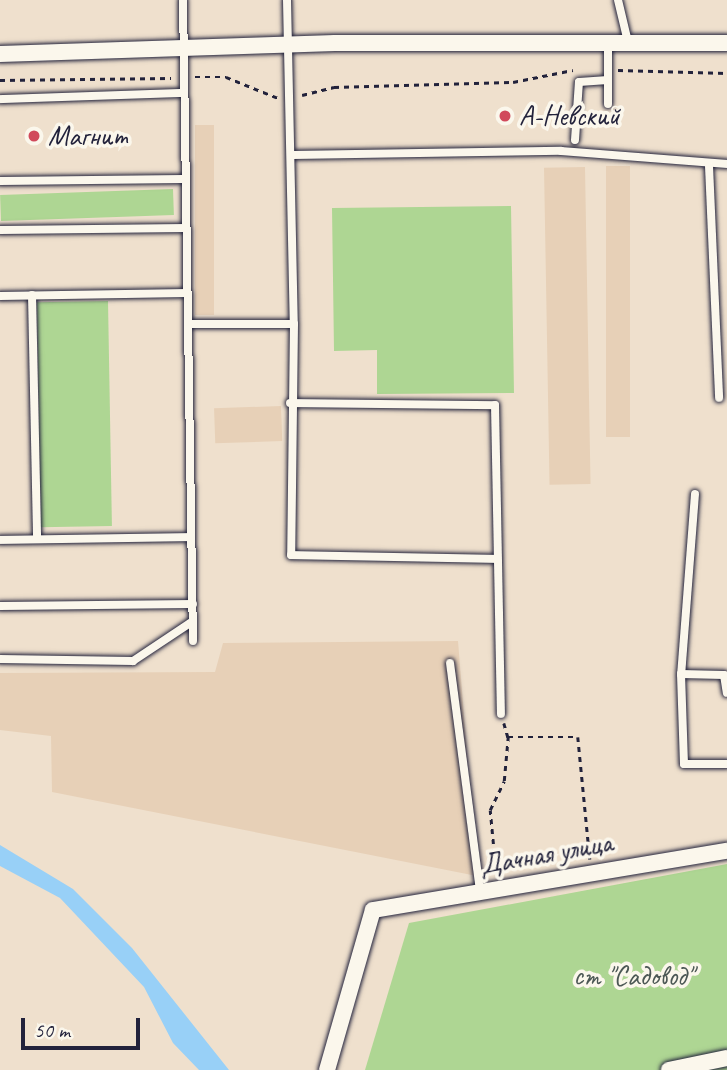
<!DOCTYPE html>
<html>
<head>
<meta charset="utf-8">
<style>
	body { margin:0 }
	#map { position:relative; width:727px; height:1070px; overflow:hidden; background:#efe0cd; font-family:Caveat,sans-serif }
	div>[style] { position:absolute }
	.built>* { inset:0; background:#e7d0b7; transform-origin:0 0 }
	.green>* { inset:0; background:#aed693; transform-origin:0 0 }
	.water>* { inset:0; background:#98d0f7 }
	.path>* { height:2.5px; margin-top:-1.25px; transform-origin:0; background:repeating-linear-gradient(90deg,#22223b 0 5px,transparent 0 10px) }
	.roads { filter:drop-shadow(0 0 2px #22223b) drop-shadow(0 0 2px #22223b) }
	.lane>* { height:8px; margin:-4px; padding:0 4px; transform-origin:4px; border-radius:4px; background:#fbf7ec }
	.street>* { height:16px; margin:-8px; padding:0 8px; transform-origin:8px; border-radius:8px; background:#fbf7ec }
	.dots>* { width:19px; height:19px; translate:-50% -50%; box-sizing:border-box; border:4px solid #fbf7ec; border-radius:50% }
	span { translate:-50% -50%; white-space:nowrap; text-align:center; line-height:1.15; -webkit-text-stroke:7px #fbf7ec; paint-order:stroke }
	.poi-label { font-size:28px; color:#22223b }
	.left { translate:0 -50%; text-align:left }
	.street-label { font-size:28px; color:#22223b }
	.park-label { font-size:28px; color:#4c5855 }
	.scale { position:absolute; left:21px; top:1018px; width:119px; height:32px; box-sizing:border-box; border:4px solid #22223b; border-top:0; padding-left:9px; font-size:21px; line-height:24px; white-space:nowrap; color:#22223b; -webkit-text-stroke:5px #fbf7ec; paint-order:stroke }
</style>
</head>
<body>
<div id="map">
	<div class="built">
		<div style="left:195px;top:125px;width:19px;height:190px"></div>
		<div style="left:606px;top:166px;width:24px;height:271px"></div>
		<div style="left:585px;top:167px;width:317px;height:41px;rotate:89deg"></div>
		<div style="left:281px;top:406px;width:35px;height:67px;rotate:88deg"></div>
		<div style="clip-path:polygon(458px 641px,477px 876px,52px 792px,51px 736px,0 730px,0 673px,215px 672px,223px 643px)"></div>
	</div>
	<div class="green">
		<div style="left:173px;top:189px;width:26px;height:173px;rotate:88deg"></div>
		<div style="clip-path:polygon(511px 206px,514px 393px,377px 394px,377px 350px,334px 351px,332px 208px)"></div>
		<div style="left:108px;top:301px;width:225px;height:71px;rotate:89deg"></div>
		<div style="clip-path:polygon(727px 864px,727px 1070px,365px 1070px,409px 923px)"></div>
	</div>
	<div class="water">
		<div style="clip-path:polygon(0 845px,73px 889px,132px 948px,229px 1070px,199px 1070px,173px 1043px,144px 987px,60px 898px,0 866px)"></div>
	</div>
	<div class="path">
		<div style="left:618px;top:70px;width:109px;rotate:1.6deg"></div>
		<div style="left:195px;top:77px;width:31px"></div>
		<div style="left:226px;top:77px;width:56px;rotate:22deg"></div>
		<div style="left:0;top:80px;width:171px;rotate:-0.7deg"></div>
		<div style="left:302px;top:95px;width:33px;rotate:-14deg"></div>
		<div style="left:334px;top:87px;width:179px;rotate:-1.6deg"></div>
		<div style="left:513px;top:82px;width:61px;rotate:-11.3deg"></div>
		<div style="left:504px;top:723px;width:15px;rotate:74deg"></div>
		<div style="left:508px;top:737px;width:70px"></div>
		<div style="left:578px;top:737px;width:123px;rotate:84.4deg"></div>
		<div style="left:496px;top:874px;width:64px;rotate:-95.4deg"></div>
		<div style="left:490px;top:810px;width:32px;rotate:-64deg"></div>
		<div style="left:504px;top:781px;width:44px;rotate:-84.8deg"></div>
	</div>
	<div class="roads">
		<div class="lane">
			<div style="left:183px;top:0;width:641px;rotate:89.11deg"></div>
			<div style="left:287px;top:0;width:324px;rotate:88.8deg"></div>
			<div style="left:294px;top:324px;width:231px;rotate:90.7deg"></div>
			<div style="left:291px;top:555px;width:206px;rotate:1.1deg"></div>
			<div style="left:618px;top:0;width:43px;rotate:76.6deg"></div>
			<div style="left:0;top:99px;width:183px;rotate:-1.9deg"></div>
			<div style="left:608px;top:104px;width:62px;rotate:-90deg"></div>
			<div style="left:575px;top:140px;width:58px;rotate:-86.1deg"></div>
			<div style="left:579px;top:82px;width:29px;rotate:-4deg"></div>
			<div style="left:293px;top:155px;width:268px;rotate:-0.9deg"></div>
			<div style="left:561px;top:151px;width:167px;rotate:4.5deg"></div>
			<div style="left:709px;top:166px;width:232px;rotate:87.5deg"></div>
			<div style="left:0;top:181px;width:183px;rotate:-0.6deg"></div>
			<div style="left:0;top:230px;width:186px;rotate:-0.6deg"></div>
			<div style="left:32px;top:295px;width:244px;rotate:88.8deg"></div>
			<div style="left:0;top:296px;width:187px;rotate:-0.9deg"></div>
			<div style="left:188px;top:324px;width:106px"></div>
			<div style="left:290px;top:403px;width:205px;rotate:0.6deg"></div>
			<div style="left:495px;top:405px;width:309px;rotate:88.9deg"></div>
			<div style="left:695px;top:494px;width:181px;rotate:94.4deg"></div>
			<div style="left:681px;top:674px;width:43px;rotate:1.3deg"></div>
			<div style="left:724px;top:675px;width:18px;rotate:81deg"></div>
			<div style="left:0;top:540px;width:191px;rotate:-0.9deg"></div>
			<div style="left:0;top:606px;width:193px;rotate:-0.6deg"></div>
			<div style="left:0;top:659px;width:133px;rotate:0.9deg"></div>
			<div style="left:133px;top:661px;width:72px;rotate:-33.7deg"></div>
			<div style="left:450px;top:663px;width:230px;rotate:82.5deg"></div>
			<div style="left:681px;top:674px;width:90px;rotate:88.1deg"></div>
			<div style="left:684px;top:764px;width:43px"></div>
		</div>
		<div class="street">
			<div style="left:0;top:54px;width:335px;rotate:-1.9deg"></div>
			<div style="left:335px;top:43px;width:392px"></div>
			<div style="left:327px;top:1070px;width:166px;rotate:-74deg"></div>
			<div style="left:373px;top:910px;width:359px;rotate:-9.5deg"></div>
			<div style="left:669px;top:1070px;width:59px;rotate:-11.7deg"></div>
		</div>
	</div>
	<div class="dots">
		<div style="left:505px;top:116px;background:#d1495b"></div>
		<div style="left:34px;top:136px;background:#d1495b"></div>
	</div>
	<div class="poi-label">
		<span class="left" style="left:519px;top:116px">А-Невский</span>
		<span class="left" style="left:48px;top:136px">Магнит</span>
	</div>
	<div class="street-label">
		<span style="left:546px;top:854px;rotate:-10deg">Дачная улица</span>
	</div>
	<div class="park-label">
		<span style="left:633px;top:976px">ст "Садовод"</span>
	</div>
	<div class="scale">50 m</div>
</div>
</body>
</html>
